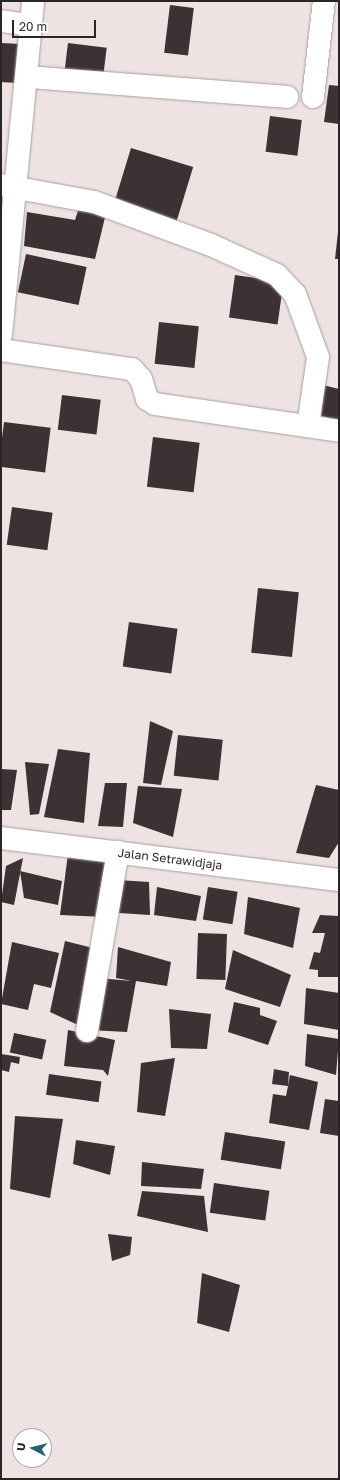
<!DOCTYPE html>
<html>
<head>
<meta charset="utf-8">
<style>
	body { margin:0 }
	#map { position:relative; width:340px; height:1480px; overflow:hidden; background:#eee2e3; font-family:"Golos Text",sans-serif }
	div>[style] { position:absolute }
	.building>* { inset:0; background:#3c3233; transform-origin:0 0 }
	.roads { filter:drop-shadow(0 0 1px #a99d9e) drop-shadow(0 0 1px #a99d9e) }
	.street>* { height:22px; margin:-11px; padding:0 11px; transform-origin:11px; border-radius:11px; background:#fff }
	span { translate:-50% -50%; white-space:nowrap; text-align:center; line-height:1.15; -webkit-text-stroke:4px #fff; paint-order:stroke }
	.street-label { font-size:12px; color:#2a2626 }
	.frame { position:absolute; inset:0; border:2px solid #2a2626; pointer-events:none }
	.north { position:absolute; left:12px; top:1428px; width:40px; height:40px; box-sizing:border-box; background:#fff; border:1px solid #aaa8a8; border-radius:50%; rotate:277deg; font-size:11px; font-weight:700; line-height:16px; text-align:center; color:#2a2626 }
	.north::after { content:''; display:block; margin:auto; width:14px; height:18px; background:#226478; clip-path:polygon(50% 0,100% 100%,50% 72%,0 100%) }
	.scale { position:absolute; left:12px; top:20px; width:84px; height:18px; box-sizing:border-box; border:2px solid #2a2626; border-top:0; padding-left:5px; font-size:12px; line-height:14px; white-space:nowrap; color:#2a2626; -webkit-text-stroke:3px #fff; paint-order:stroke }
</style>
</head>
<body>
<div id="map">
	<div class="building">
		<div style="left:170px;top:5px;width:24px;height:48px;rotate:7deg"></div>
		<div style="clip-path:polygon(1px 43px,21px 44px,17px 83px,1px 82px)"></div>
		<div style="left:68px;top:43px;width:39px;height:32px;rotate:7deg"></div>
		<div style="clip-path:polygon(329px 85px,339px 86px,339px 124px,324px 122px)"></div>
		<div style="left:270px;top:116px;width:32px;height:36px;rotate:7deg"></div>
		<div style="left:131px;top:148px;width:65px;height:57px;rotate:17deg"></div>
		<div style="clip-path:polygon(80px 204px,107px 209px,95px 259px,24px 246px,27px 212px,75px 220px)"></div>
		<div style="clip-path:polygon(338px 232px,339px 232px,339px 259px,335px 259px)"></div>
		<div style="left:26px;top:254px;width:62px;height:39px;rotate:12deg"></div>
		<div style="left:235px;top:275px;width:49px;height:43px;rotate:8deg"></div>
		<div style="left:159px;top:322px;width:40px;height:42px;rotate:6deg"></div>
		<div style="clip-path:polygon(323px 385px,339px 389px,339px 420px,316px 415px)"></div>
		<div style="left:62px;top:395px;width:39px;height:35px;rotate:7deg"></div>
		<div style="left:4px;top:422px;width:47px;height:45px;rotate:7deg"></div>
		<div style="left:153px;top:437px;width:47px;height:50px;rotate:7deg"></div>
		<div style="left:12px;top:507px;width:41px;height:38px;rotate:8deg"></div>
		<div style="left:258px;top:588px;width:41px;height:65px;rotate:6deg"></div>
		<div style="left:129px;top:622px;width:49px;height:45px;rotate:8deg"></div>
		<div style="clip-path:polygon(150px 721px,173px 731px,161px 785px,143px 783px)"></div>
		<div style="left:178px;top:735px;width:45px;height:41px;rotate:6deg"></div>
		<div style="clip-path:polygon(58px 749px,90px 753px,84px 823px,44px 817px)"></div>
		<div style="clip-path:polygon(25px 762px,49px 764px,39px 814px,30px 815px)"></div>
		<div style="clip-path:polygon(1px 769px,17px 770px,11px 810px,1px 810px)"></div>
		<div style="clip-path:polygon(105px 783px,127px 783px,123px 827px,98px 826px)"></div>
		<div style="clip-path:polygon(316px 785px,339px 790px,339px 842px,329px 858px,296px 853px)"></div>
		<div style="clip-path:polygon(138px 786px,182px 789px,173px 837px,133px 823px)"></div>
		<div style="clip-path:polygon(68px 854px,111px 862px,106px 917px,60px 915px)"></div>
		<div style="clip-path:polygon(23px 858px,14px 905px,1px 902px,6px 866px)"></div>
		<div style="clip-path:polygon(20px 871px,62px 881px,58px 905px,24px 898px)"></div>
		<div style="clip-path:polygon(118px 880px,149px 882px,150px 915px,119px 913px)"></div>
		<div style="clip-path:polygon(157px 887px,201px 896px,196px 921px,154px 915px)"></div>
		<div style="left:208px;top:887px;width:30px;height:33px;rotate:9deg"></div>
		<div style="clip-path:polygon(248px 897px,300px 908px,293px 948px,244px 934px)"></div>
		<div style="clip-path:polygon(320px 915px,339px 916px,339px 977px,318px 977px,318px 970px,309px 969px,314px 952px,320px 953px,325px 933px,312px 933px)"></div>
		<div style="left:198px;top:933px;width:29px;height:46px;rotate:2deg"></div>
		<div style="clip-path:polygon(65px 941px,101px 950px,78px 1025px,50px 1012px)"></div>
		<div style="clip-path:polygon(12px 942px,59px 953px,51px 988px,34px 984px,28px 1010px,1px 1004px)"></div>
		<div style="clip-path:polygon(118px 947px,171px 962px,167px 986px,136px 981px,127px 1032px,89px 1030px,98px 978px,132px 981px,116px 978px)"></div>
		<div style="clip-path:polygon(233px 950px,291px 975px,280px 1007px,225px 989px)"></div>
		<div style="clip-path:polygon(306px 988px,339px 993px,339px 1030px,304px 1024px)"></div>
		<div style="clip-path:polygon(234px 1002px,260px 1008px,260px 1015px,277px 1021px,268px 1045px,228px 1032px)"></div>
		<div style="clip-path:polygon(169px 1009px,211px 1014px,207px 1049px,171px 1048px)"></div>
		<div style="clip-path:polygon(68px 1030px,115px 1040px,108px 1076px,103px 1070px,64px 1066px)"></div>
		<div style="left:14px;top:1033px;width:33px;height:20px;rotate:12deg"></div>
		<div style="clip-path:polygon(307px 1034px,339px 1039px,336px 1075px,305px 1066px)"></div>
		<div style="clip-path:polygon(1px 1054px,20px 1057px,19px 1064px,11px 1062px,9px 1072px,1px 1070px)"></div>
		<div style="clip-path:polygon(175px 1058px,165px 1116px,137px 1112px,141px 1063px)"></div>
		<div style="clip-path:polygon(274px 1069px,289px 1072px,288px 1086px,290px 1075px,318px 1082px,309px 1130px,269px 1123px,273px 1094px,286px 1096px,288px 1086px,272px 1084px)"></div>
		<div style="left:49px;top:1074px;width:53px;height:21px;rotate:8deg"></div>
		<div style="clip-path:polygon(325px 1099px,339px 1101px,339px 1136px,320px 1133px)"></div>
		<div style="clip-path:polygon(15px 1116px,63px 1119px,50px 1198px,10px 1189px)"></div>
		<div style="left:225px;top:1132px;width:61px;height:28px;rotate:9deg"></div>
		<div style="clip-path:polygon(76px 1140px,115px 1146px,110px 1175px,73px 1164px)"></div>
		<div style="clip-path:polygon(142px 1162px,204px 1169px,201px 1189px,141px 1186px)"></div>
		<div style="left:214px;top:1183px;width:56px;height:30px;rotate:8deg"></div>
		<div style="clip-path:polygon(142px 1191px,204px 1196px,208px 1232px,137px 1216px)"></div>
		<div style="clip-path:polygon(108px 1234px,132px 1237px,130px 1255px,112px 1261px)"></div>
		<div style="clip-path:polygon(202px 1273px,240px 1285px,229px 1332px,197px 1323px)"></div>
	</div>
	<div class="roads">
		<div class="street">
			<div style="left:1px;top:21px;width:29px;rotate:8deg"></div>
			<div style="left:28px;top:77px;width:260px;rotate:4.4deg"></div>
			<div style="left:313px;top:97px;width:97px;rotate:-83.5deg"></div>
			<div style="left:1px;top:185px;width:95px;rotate:10.4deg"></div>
			<div style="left:94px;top:202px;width:125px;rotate:20.2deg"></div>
			<div style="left:211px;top:245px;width:72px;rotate:24.4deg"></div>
			<div style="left:277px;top:275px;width:26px;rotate:47deg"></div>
			<div style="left:295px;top:294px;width:67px;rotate:69.9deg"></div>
			<div style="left:318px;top:357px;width:70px;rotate:98.2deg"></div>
			<div style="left:1px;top:335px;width:336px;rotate:-84.5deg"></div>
			<div style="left:1px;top:350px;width:132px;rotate:8.3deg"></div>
			<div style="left:132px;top:369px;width:13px;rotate:48deg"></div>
			<div style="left:141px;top:379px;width:21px;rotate:73deg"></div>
			<div style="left:147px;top:399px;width:9px;rotate:32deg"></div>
			<div style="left:155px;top:404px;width:186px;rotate:8.3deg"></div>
			<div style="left:1px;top:838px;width:341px;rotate:7.1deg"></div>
			<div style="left:87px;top:1031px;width:182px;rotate:-80.2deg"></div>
		</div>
	</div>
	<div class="street-label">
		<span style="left:170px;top:859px;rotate:7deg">Jalan Setrawidjaja</span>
	</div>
	<div class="frame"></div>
	<div class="north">U</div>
	<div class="scale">20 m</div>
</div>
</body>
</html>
